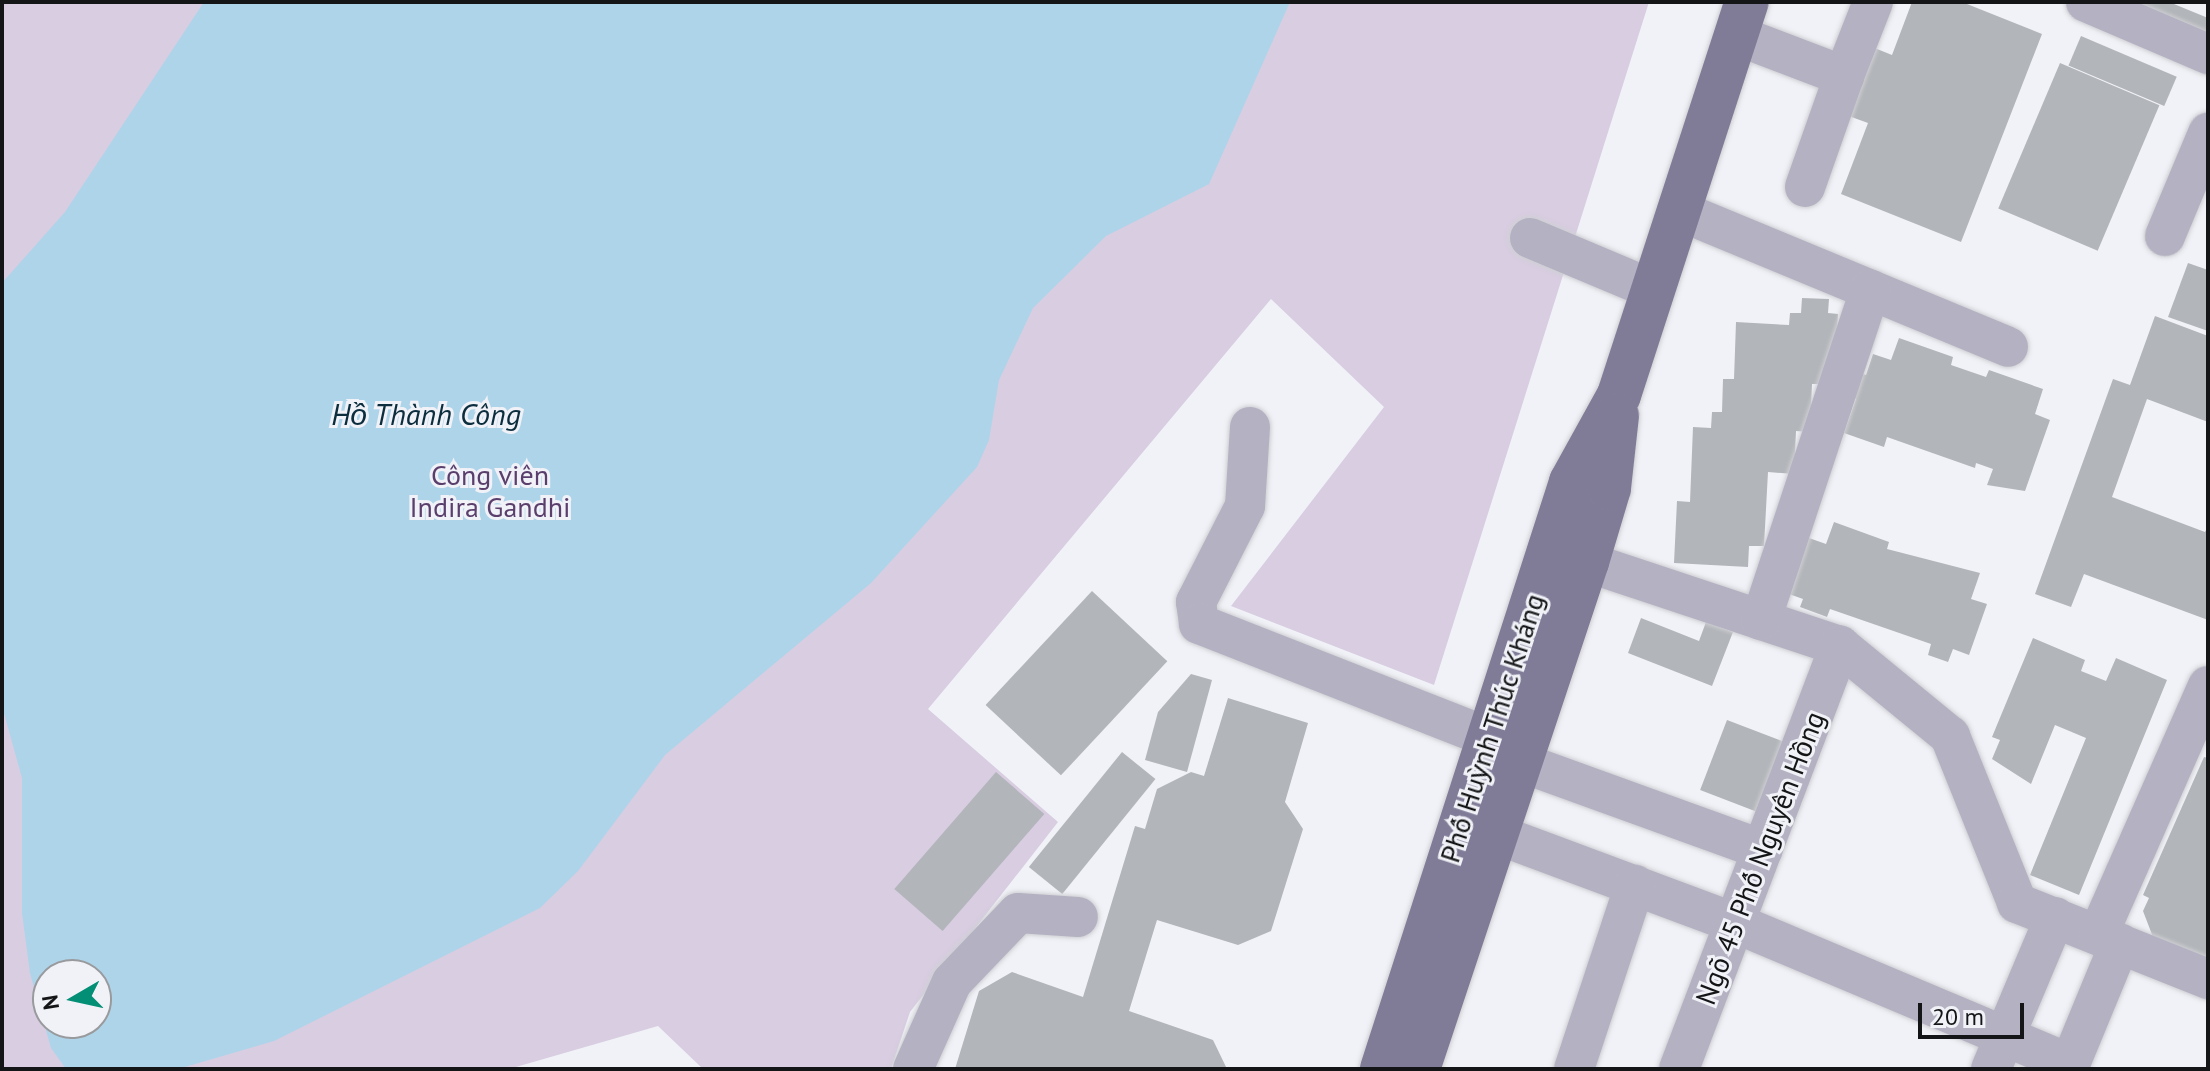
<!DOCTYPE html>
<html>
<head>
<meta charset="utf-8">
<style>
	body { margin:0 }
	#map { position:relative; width:2210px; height:1071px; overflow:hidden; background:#f1f2f7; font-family:"PT Sans",sans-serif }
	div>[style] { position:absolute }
	.green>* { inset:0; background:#d8cde1 }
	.water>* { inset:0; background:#aed4ea }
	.building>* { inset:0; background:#b2b5b9; transform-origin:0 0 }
	.roads { filter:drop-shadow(0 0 2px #cecfd3) drop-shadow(0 0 2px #cecfd3) }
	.minor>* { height:40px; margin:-20px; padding:0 20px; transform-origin:20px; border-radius:20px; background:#b4b2c2 }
	.major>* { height:44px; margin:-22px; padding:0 22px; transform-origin:22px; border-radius:22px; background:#807c98 }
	span { translate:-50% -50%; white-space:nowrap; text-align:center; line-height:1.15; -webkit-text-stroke:6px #f1f2f7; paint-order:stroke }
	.park-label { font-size:28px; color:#5a3f6d }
	.street-label { font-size:28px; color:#141516 }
	.water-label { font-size:30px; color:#0b2d3d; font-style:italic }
	.frame { position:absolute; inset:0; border:4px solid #141516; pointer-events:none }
	.north { position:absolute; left:32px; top:959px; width:80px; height:80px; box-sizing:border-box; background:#f1f2f7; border:2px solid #999a9d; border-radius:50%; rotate:261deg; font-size:22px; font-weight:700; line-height:32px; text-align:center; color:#141516 }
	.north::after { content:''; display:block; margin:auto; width:28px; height:36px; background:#038e76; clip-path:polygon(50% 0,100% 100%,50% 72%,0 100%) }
	.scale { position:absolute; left:1918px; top:1003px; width:106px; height:36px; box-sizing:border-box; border:4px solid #141516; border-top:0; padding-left:10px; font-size:24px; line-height:28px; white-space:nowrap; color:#141516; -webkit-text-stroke:6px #f1f2f7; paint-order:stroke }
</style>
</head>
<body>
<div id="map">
	<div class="green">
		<div style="clip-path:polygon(evenodd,2px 2px,1649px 2px,1434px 685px,1231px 606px,1384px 407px,1271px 299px,928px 709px,1058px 822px,910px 1012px,891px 1069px,703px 1069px,658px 1026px,509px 1069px,2px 1069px,2px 2px,48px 975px,96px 975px,96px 1023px,48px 1023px,48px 975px)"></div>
	</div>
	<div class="water">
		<div style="clip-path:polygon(evenodd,204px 2px,1290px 2px,1209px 184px,1106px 236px,1033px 308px,999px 380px,989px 440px,977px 467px,871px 583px,665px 755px,578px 871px,540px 908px,274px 1041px,178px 1069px,66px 1069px,51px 1048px,30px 973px,22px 913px,22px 778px,2px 706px,2px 283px,65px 212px,204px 2px,48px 975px,96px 975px,96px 1023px,48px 1023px,48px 975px)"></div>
	</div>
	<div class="building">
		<div style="clip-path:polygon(1912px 2px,1962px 2px,2042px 34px,1961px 242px,1841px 194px,1868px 123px,1846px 115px,1872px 47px,1892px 55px)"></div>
		<div style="clip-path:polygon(2119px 2px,2169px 2px,2208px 18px,2208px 48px)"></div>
		<div style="left:2081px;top:36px;width:104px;height:32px;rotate:23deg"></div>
		<div style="left:2060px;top:63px;width:108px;height:158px;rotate:23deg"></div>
		<div style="clip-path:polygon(2188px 263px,2208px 270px,2208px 331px,2168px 317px)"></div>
		<div style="clip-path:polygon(1802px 298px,1829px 299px,1828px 313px,1838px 314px,1835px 364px,1827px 384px,1812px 384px,1810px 432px,1796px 431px,1794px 474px,1768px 472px,1764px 546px,1749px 546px,1748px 567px,1674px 563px,1677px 501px,1690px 502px,1693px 427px,1711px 428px,1712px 412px,1722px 412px,1723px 379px,1734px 379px,1736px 322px,1789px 325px,1790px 313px,1801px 313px)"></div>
		<div style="clip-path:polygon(2155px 316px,2208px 336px,2208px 422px,2147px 399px,2112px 497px,2205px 532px,2208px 526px,2208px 620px,2084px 574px,2071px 607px,2035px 594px,2113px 379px,2130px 385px)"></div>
		<div style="clip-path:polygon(1899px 338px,1953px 357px,1951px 365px,1986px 377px,1989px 370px,2043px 389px,2035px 414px,2050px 420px,2025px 491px,1987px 485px,1993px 469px,1976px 463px,1975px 468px,1887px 437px,1884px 447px,1844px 433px,1856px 399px,1847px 395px,1855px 371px,1866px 375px,1873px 354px,1891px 360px)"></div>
		<div style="clip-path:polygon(1834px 522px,1889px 542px,1887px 549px,1980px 573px,1971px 599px,1987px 604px,1969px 655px,1953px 649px,1948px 662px,1928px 655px,1931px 644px,1830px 609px,1827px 617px,1800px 607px,1803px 599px,1789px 594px,1809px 538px,1826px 544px)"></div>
		<div style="left:1092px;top:591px;width:103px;height:156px;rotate:43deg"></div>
		<div style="clip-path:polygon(1641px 618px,1699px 641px,1706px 622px,1733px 632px,1712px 686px,1628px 653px)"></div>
		<div style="clip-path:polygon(2033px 638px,2085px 660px,2081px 671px,2106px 681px,2116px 658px,2167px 680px,2079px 895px,2030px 875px,2086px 738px,2055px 725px,2031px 784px,1992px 759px,2000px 740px,1992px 737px)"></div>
		<div style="clip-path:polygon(1191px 674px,1212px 680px,1187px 772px,1145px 760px,1158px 712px)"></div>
		<div style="clip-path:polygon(1228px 698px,1308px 723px,1285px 802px,1303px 829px,1271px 931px,1238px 945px,1157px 920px,1129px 1011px,1213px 1040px,1227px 1069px,955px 1069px,979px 991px,1012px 972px,1083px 997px,1135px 826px,1145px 829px,1157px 789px,1191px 772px,1204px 776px)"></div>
		<div style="left:1727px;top:720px;width:62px;height:75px;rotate:21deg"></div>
		<div style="left:1122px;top:752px;width:43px;height:148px;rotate:39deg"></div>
		<div style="clip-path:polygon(2204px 757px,2208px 758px,2208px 967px,2156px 945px,2143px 911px,2149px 898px,2143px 895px)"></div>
		<div style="left:996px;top:772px;width:64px;height:155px;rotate:41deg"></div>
	</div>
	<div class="roads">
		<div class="minor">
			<div style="left:2086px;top:2px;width:133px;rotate:23.1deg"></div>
			<div style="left:1736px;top:35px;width:116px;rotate:20.8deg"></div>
			<div style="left:1844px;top:76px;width:79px;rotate:-68.6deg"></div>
			<div style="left:1805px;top:187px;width:118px;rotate:-70.6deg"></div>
			<div style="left:1680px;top:211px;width:355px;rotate:22.5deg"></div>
			<div style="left:2165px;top:236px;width:112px;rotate:-67.3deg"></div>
			<div style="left:1530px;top:238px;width:134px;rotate:22.8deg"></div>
			<div style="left:1250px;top:427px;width:79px;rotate:93.6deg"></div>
			<div style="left:1245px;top:506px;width:108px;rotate:117deg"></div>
			<div style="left:1196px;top:602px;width:22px;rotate:82deg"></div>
			<div style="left:1199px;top:624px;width:310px;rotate:21.4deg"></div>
			<div style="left:1587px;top:562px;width:267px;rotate:18.4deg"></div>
			<div style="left:1840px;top:646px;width:142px;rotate:39.3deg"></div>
			<div style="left:1950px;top:736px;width:180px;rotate:68.1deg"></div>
			<div style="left:2017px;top:903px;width:206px;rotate:21.7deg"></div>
			<div style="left:1761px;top:620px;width:348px;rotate:-71.7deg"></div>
			<div style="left:1520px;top:762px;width:258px;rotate:19.9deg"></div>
			<div style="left:1496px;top:834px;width:255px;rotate:20.4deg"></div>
			<div style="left:1735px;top:923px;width:363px;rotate:22.8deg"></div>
			<div style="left:2098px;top:935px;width:272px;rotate:-66.2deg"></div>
			<div style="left:913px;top:1069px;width:95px;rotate:-65.9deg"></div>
			<div style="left:952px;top:982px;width:95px;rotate:-46.3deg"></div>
			<div style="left:1018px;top:913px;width:60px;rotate:3.8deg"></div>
			<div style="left:1574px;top:1069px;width:194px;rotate:-71.7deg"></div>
			<div style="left:1679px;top:1069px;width:453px;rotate:-69.2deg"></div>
			<div style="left:1991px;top:1069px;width:165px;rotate:-67.2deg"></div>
			<div style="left:2068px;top:1069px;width:136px;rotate:-67.6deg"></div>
		</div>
		<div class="major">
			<div style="left:1382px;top:1069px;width:617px;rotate:-72.15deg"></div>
			<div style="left:1571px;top:482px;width:99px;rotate:-61.1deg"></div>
			<div style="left:1619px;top:395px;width:413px;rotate:-72deg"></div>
			<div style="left:1418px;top:1069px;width:534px;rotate:-71.57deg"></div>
			<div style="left:1587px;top:562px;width:77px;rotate:-73.4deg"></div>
			<div style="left:1609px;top:488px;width:73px;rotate:-83.7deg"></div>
		</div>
	</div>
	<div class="park-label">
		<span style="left:490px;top:491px">Công viên<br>Indira Gandhi</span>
	</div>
	<div class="street-label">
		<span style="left:1492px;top:728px;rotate:-72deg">Phố Huỳnh Thúc Kháng</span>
		<span style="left:1760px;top:858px;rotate:-69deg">Ngõ 45 Phố Nguyên Hồng</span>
	</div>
	<div class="water-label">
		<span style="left:426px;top:414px">Hồ Thành Công</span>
	</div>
	<div class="frame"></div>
	<div class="north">N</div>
	<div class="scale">20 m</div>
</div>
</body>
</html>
